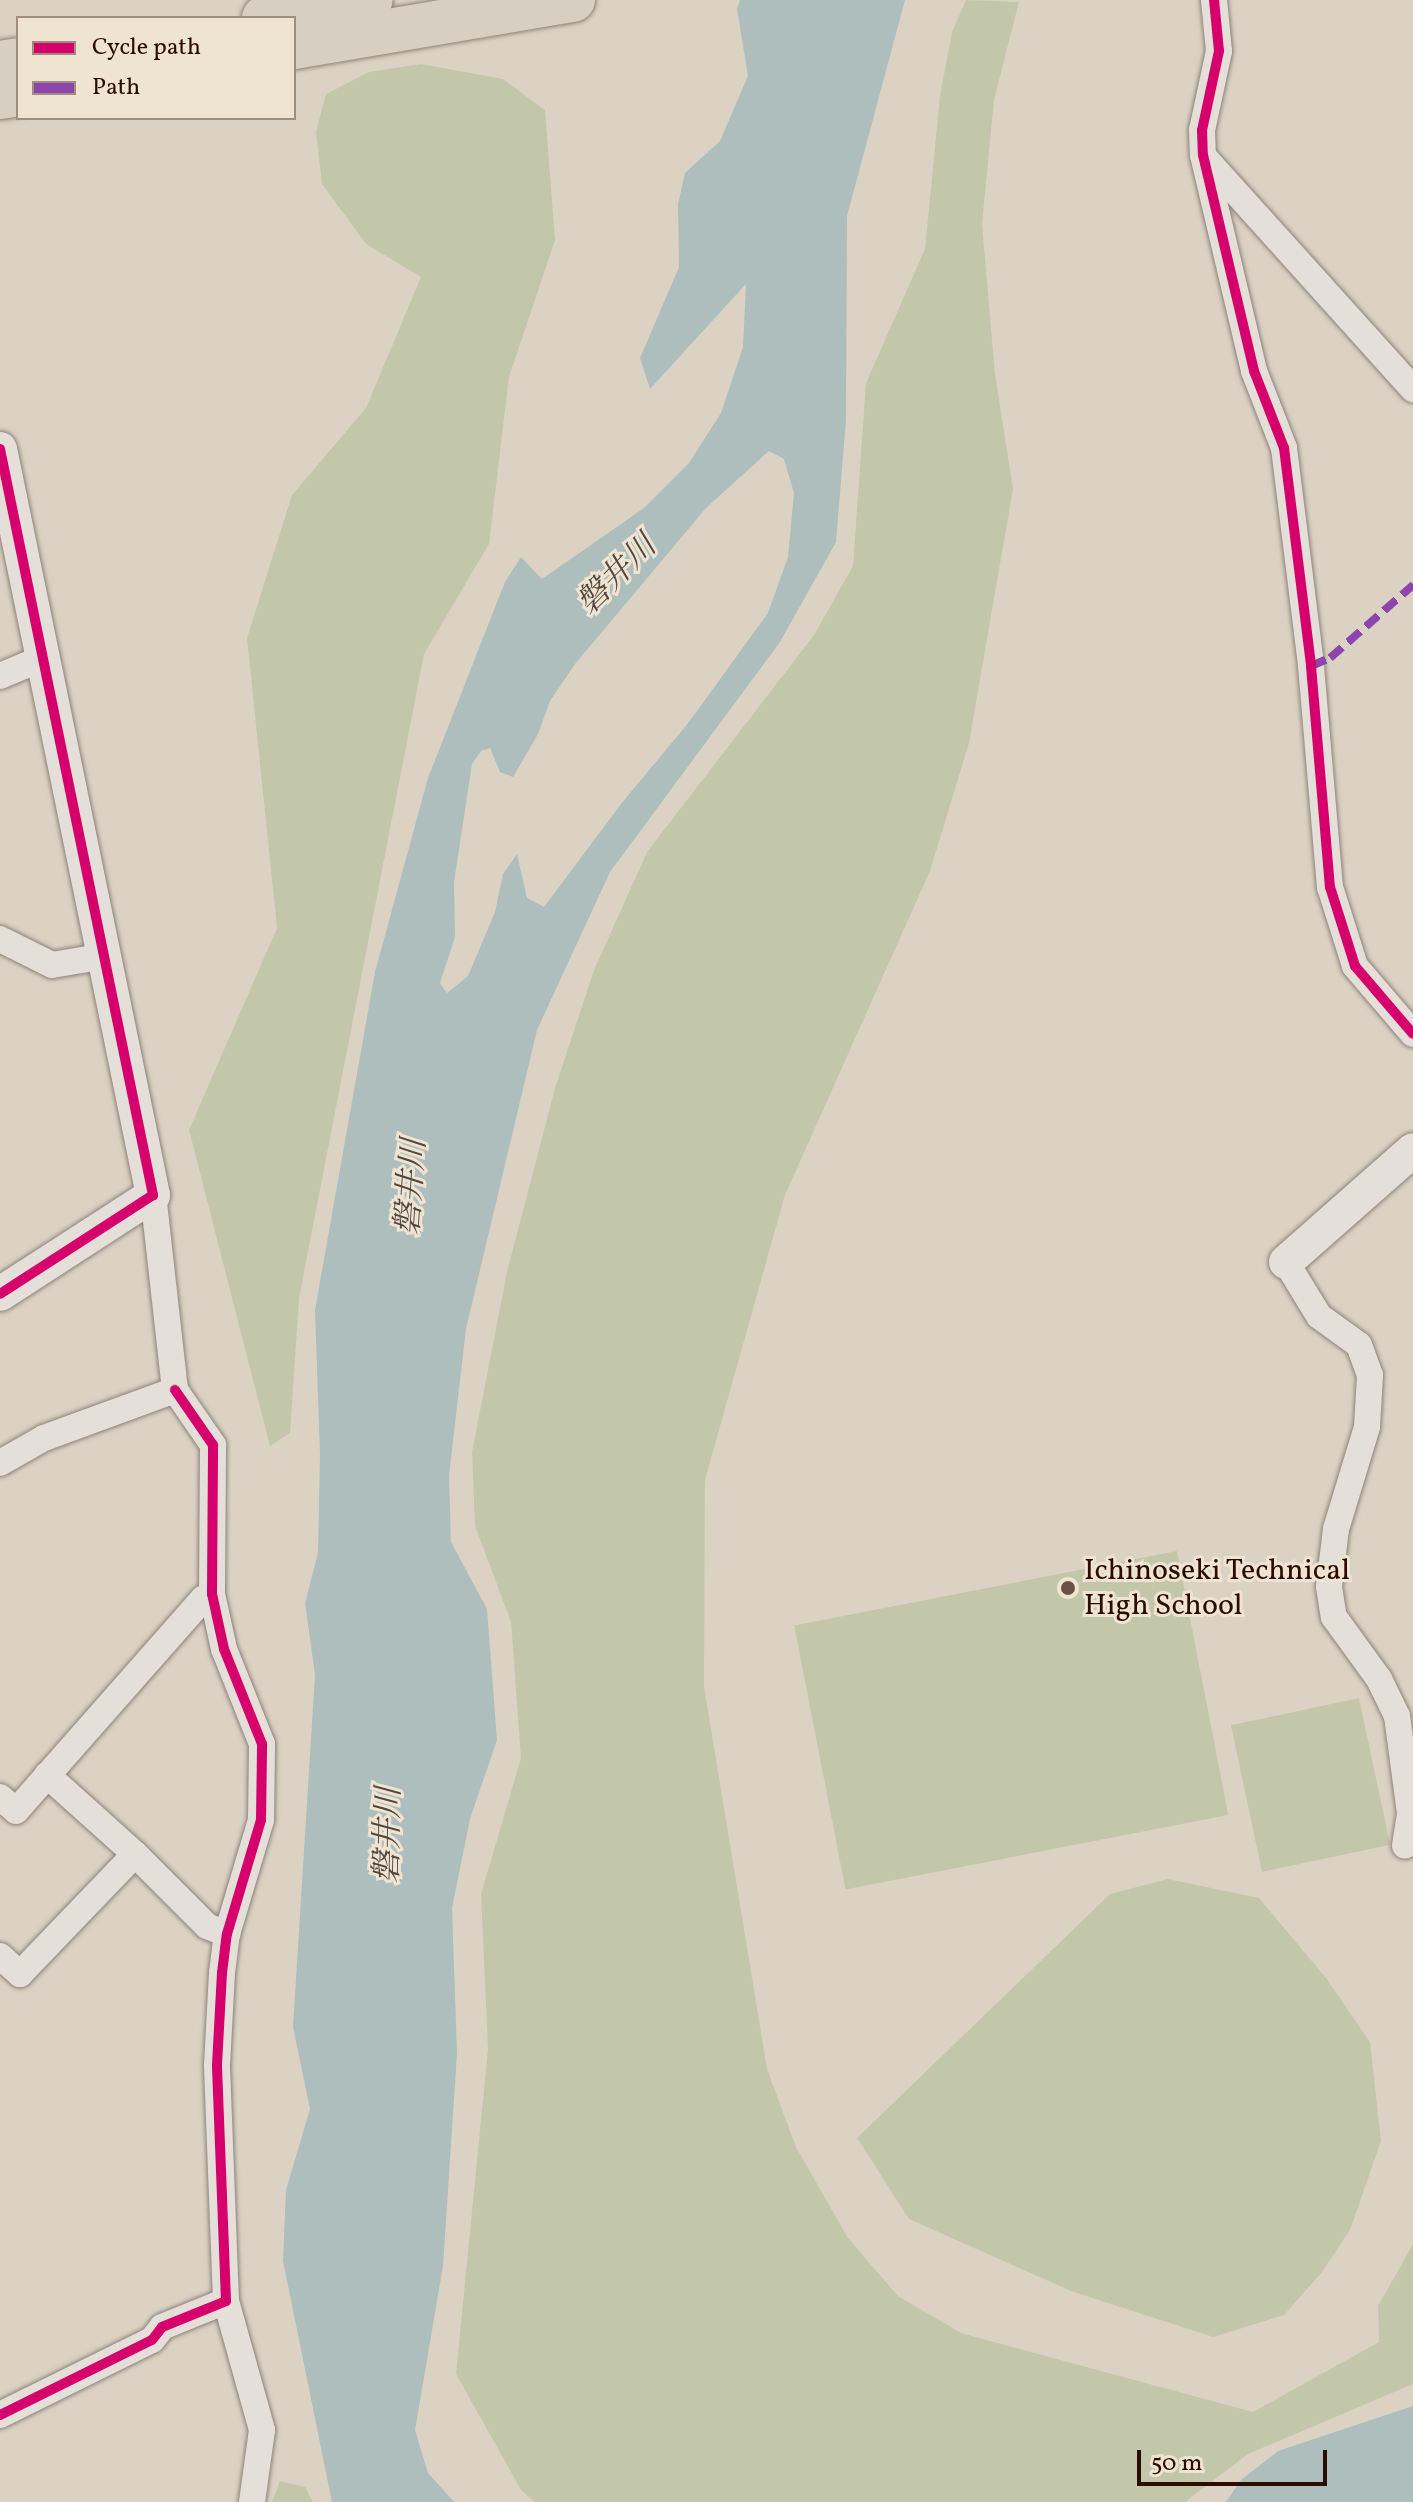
<!DOCTYPE html>
<html>
<head>
<meta charset="utf-8">
<style>
	body { margin:0 }
	#map { position:relative; width:1413px; height:2502px; overflow:hidden; background:#dcd2c4; font-family:Vollkorn,"Noto Serif JP",serif }
	div>[style] { position:absolute }
	.green>* { inset:0; background:#c3c7aa; transform-origin:0 0 }
	.water>* { inset:0; background:#adbebc }
	.roads { filter:drop-shadow(0 0 2px #8d8379) drop-shadow(0 0 2px #8d8379) }
	.minor>* { height:26px; margin:-13px; padding:0 13px; transform-origin:13px; border-radius:13px; background:#e4dfd8 }
	.tertiary>* { height:34px; margin:-17px; padding:0 17px; transform-origin:17px; border-radius:17px; background:#e4dfd8 }
	.trunk>* { height:44px; margin:-22px; padding:0 22px; transform-origin:22px; border-radius:22px; background:#d8cfc3 }
	.quiet>* { height:8px; margin-top:-4px; transform-origin:0; background:repeating-linear-gradient(90deg,#8e44ad 0 16px,transparent 0 24px) }
	.cycleway>* { height:10px; margin:-5px; padding:0 5px; transform-origin:5px; border-radius:5px; background:#d6006c }
	.dots>* { width:22px; height:22px; translate:-50% -50%; box-sizing:border-box; border:4px solid #efe3d2; border-radius:50% }
	span { translate:-50% -50%; white-space:nowrap; text-align:center; line-height:1.15; -webkit-text-stroke:6px #efe3d2; paint-order:stroke }
	.poi-label { font-size:30px; color:#2b0d00 }
	.left { translate:0 -50%; text-align:left }
	.water-label { font-size:32px; color:#524841; font-style:italic }
	.legend { position:absolute; left:16px; top:16px; width:280px; height:104px; box-sizing:border-box; background:#efe3d2; border:2px solid #a18d7e; margin:0; padding:10px 14px; list-style:none; font-size:24px; color:#2b0d00 }
	.legend li { display:flex; align-items:center; gap:16px; height:40px }
	.legend b { width:40px; border:2px solid #a18d7e }
	.scale { position:absolute; left:1137px; top:2450px; width:190px; height:36px; box-sizing:border-box; border:4px solid #2b0d00; border-top:0; padding-left:10px; font-size:24px; line-height:28px; white-space:nowrap; color:#2b0d00; -webkit-text-stroke:6px #efe3d2; paint-order:stroke }
</style>
</head>
<body>
<div id="map">
	<div class="green">
		<div style="clip-path:polygon(966px 0,1019px 2px,994px 100px,982px 224px,995px 374px,1013px 489px,969px 743px,930px 871px,785px 1195px,705px 1480px,704px 1686px,767px 2069px,796px 2147px,848px 2238px,898px 2296px,961px 2333px,1253px 2412px,1379px 2342px,1378px 2306px,1413px 2244px,1413px 2384px,1248px 2454px,1185px 2502px,535px 2502px,521px 2490px,456px 2374px,488px 2049px,481px 1894px,521px 1758px,511px 1622px,475px 1526px,472px 1452px,507px 1272px,555px 1088px,594px 970px,647px 852px,814px 635px,853px 566px,866px 383px,925px 249px,940px 96px,952px 32px)"></div>
		<div style="clip-path:polygon(421px 64px,503px 79px,545px 110px,555px 240px,509px 377px,489px 544px,424px 654px,299px 1298px,290px 1433px,270px 1446px,189px 1130px,277px 928px,247px 638px,292px 495px,366px 408px,421px 277px,366px 244px,322px 184px,316px 132px,326px 94px,369px 72px)"></div>
		<div style="left:1177px;top:1551px;width:269px;height:390px;rotate:79deg"></div>
		<div style="left:1359px;top:1698px;width:150px;height:131px;rotate:78deg"></div>
		<div style="clip-path:polygon(1168px 1879px,1259px 1898px,1326px 1978px,1370px 2042px,1381px 2141px,1350px 2230px,1322px 2272px,1284px 2315px,1213px 2337px,1071px 2291px,909px 2219px,857px 2138px,1110px 1894px)"></div>
		<div style="clip-path:polygon(280px 2481px,305px 2487px,313px 2502px,272px 2502px)"></div>
	</div>
	<div class="water">
		<div style="clip-path:polygon(evenodd,740px 0,905px 0,847px 216px,846px 420px,836px 542px,780px 642px,610px 872px,537px 1030px,466px 1329px,449px 1475px,451px 1542px,487px 1609px,497px 1740px,470px 1819px,452px 1908px,457px 2053px,443px 2266px,415px 2430px,428px 2473px,454px 2502px,332px 2502px,283px 2261px,286px 2190px,310px 2109px,293px 2027px,315px 1675px,305px 1603px,318px 1553px,320px 1454px,315px 1310px,375px 972px,428px 778px,505px 582px,521px 557px,542px 579px,644px 508px,689px 463px,721px 413px,743px 347px,746px 284px,650px 389px,640px 358px,679px 267px,678px 204px,685px 173px,720px 141px,748px 76px,737px 9px,740px 0,769px 451px,784px 459px,794px 493px,788px 557px,768px 613px,689px 722px,621px 804px,544px 907px,527px 898px,517px 854px,503px 874px,495px 912px,468px 976px,447px 993px,440px 983px,455px 937px,454px 882px,472px 764px,481px 751px,490px 748px,500px 772px,513px 777px,538px 734px,550px 701px,575px 664px,706px 508px,769px 451px)"></div>
		<div style="clip-path:polygon(1413px 2406px,1413px 2502px,1226px 2502px,1241px 2480px,1278px 2451px)"></div>
	</div>
	<div class="roads">
		<div class="minor">
			<div style="left:1214px;top:0;width:51px;rotate:84.4deg"></div>
			<div style="left:1219px;top:51px;width:81px;rotate:102.1deg"></div>
			<div style="left:1202px;top:130px;width:25px;rotate:88deg"></div>
			<div style="left:1203px;top:155px;width:222px;rotate:76.7deg"></div>
			<div style="left:1254px;top:371px;width:83px;rotate:68.7deg"></div>
			<div style="left:1284px;top:448px;width:220px;rotate:82.9deg"></div>
			<div style="left:1311px;top:666px;width:222px;rotate:85.1deg"></div>
			<div style="left:1330px;top:887px;width:83px;rotate:72.4deg"></div>
			<div style="left:1355px;top:966px;width:89px;rotate:49.5deg"></div>
			<div style="left:1205px;top:158px;width:311px;rotate:48deg"></div>
			<div style="left:0;top:676px;width:47px;rotate:-22.7deg"></div>
			<div style="left:0;top:939px;width:58px;rotate:26.6deg"></div>
			<div style="left:52px;top:965px;width:55px;rotate:-9.5deg"></div>
			<div style="left:1286px;top:1262px;width:63px;rotate:58.6deg"></div>
			<div style="left:1319px;top:1316px;width:49px;rotate:35.9deg"></div>
			<div style="left:1359px;top:1345px;width:32px;rotate:70deg"></div>
			<div style="left:1370px;top:1375px;width:52px;rotate:93.3deg"></div>
			<div style="left:1367px;top:1427px;width:107px;rotate:106.9deg"></div>
			<div style="left:1336px;top:1529px;width:58px;rotate:96.9deg"></div>
			<div style="left:1329px;top:1587px;width:30px;rotate:81deg"></div>
			<div style="left:1334px;top:1617px;width:77px;rotate:54deg"></div>
			<div style="left:1379px;top:1679px;width:41px;rotate:64.1deg"></div>
			<div style="left:1397px;top:1716px;width:99px;rotate:82.4deg"></div>
			<div style="left:1410px;top:1814px;width:32px;rotate:99deg"></div>
			<div style="left:0;top:1463px;width:51px;rotate:-29.6deg"></div>
			<div style="left:44px;top:1438px;width:140px;rotate:-20.1deg"></div>
			<div style="left:175px;top:1390px;width:196px;rotate:-96.4deg"></div>
			<div style="left:47px;top:1775px;width:118px;rotate:41.9deg"></div>
			<div style="left:135px;top:1854px;width:102px;rotate:45deg"></div>
			<div style="left:207px;top:1926px;width:22px;rotate:22deg"></div>
			<div style="left:0;top:1797px;width:21px;rotate:41deg"></div>
			<div style="left:16px;top:1811px;width:283px;rotate:-48.6deg"></div>
			<div style="left:203px;top:1599px;width:10px;rotate:-29deg"></div>
			<div style="left:0;top:1956px;width:27px;rotate:42deg"></div>
			<div style="left:20px;top:1974px;width:166px;rotate:-46.2deg"></div>
			<div style="left:226px;top:2301px;width:134px;rotate:74.4deg"></div>
			<div style="left:262px;top:2430px;width:73px;rotate:97.9deg"></div>
			<div style="left:0;top:2415px;width:169px;rotate:-26.3deg"></div>
			<div style="left:152px;top:2340px;width:16px;rotate:-52deg"></div>
			<div style="left:162px;top:2327px;width:69px;rotate:-22.1deg"></div>
			<div style="left:226px;top:2301px;width:236px;rotate:-92.2deg"></div>
			<div style="left:217px;top:2065px;width:92px;rotate:-86.9deg"></div>
			<div style="left:222px;top:1973px;width:39px;rotate:-83deg"></div>
			<div style="left:227px;top:1934px;width:119px;rotate:-73.4deg"></div>
			<div style="left:261px;top:1820px;width:76px;rotate:-89.2deg"></div>
			<div style="left:262px;top:1744px;width:102px;rotate:-111.8deg"></div>
			<div style="left:224px;top:1649px;width:56px;rotate:-102.3deg"></div>
			<div style="left:212px;top:1594px;width:149px;rotate:-89.6deg"></div>
			<div style="left:213px;top:1445px;width:67px;rotate:-124.6deg"></div>
		</div>
		<div class="tertiary">
			<div style="left:0;top:449px;width:762px;rotate:78.41deg"></div>
			<div style="left:153px;top:1195px;width:182px;rotate:147.1deg"></div>
			<div style="left:1286px;top:1262px;width:169px;rotate:-41.4deg"></div>
		</div>
		<div class="trunk">
			<div style="left:264px;top:18px;width:108px;rotate:-9.6deg"></div>
			<div style="left:294px;top:47px;width:283px;rotate:-9.6deg"></div>
			<div style="left:0;top:63px;width:18px;rotate:-9deg"></div>
			<div style="left:0;top:97px;width:18px;rotate:-9deg"></div>
		</div>
	</div>
	<div class="quiet">
		<div style="left:1311px;top:666px;width:21px;rotate:-23deg"></div>
		<div style="left:1330px;top:658px;width:111px;rotate:-41.3deg"></div>
	</div>
	<div class="cycleway">
		<div style="left:1214px;top:0;width:51px;rotate:84.4deg"></div>
		<div style="left:1219px;top:51px;width:81px;rotate:102.1deg"></div>
		<div style="left:1202px;top:130px;width:25px;rotate:88deg"></div>
		<div style="left:1203px;top:155px;width:222px;rotate:76.7deg"></div>
		<div style="left:1254px;top:371px;width:83px;rotate:68.7deg"></div>
		<div style="left:1284px;top:448px;width:220px;rotate:82.9deg"></div>
		<div style="left:1311px;top:666px;width:222px;rotate:85.1deg"></div>
		<div style="left:1330px;top:887px;width:83px;rotate:72.4deg"></div>
		<div style="left:1355px;top:966px;width:89px;rotate:49.5deg"></div>
		<div style="left:0;top:449px;width:762px;rotate:78.41deg"></div>
		<div style="left:153px;top:1195px;width:182px;rotate:147.1deg"></div>
		<div style="left:0;top:2415px;width:169px;rotate:-26.3deg"></div>
		<div style="left:152px;top:2340px;width:16px;rotate:-52deg"></div>
		<div style="left:162px;top:2327px;width:69px;rotate:-22.1deg"></div>
		<div style="left:226px;top:2301px;width:236px;rotate:-92.2deg"></div>
		<div style="left:217px;top:2065px;width:92px;rotate:-86.9deg"></div>
		<div style="left:222px;top:1973px;width:39px;rotate:-83deg"></div>
		<div style="left:227px;top:1934px;width:119px;rotate:-73.4deg"></div>
		<div style="left:261px;top:1820px;width:76px;rotate:-89.2deg"></div>
		<div style="left:262px;top:1744px;width:102px;rotate:-111.8deg"></div>
		<div style="left:224px;top:1649px;width:56px;rotate:-102.3deg"></div>
		<div style="left:212px;top:1594px;width:149px;rotate:-89.6deg"></div>
		<div style="left:213px;top:1445px;width:67px;rotate:-124.6deg"></div>
	</div>
	<div class="dots">
		<div style="left:1068px;top:1588px;background:#695245"></div>
	</div>
	<div class="poi-label">
		<span class="left" style="left:1084px;top:1588px">Ichinoseki Technical<br>High School</span>
	</div>
	<div class="water-label">
		<span style="left:618px;top:576px;rotate:-45deg">磐井川</span>
		<span style="left:413px;top:1187px;rotate:-86deg">磐井川</span>
		<span style="left:390px;top:1835px;rotate:-89deg">磐井川</span>
	</div>
	<ul class="legend">
	<li><b style="height:10px;background:#d6006c"></b>Cycle path</li>
	<li><b style="height:10px;background:#8e44ad"></b>Path</li>
	</ul>
	<div class="scale">50 m</div>
</div>
</body>
</html>
